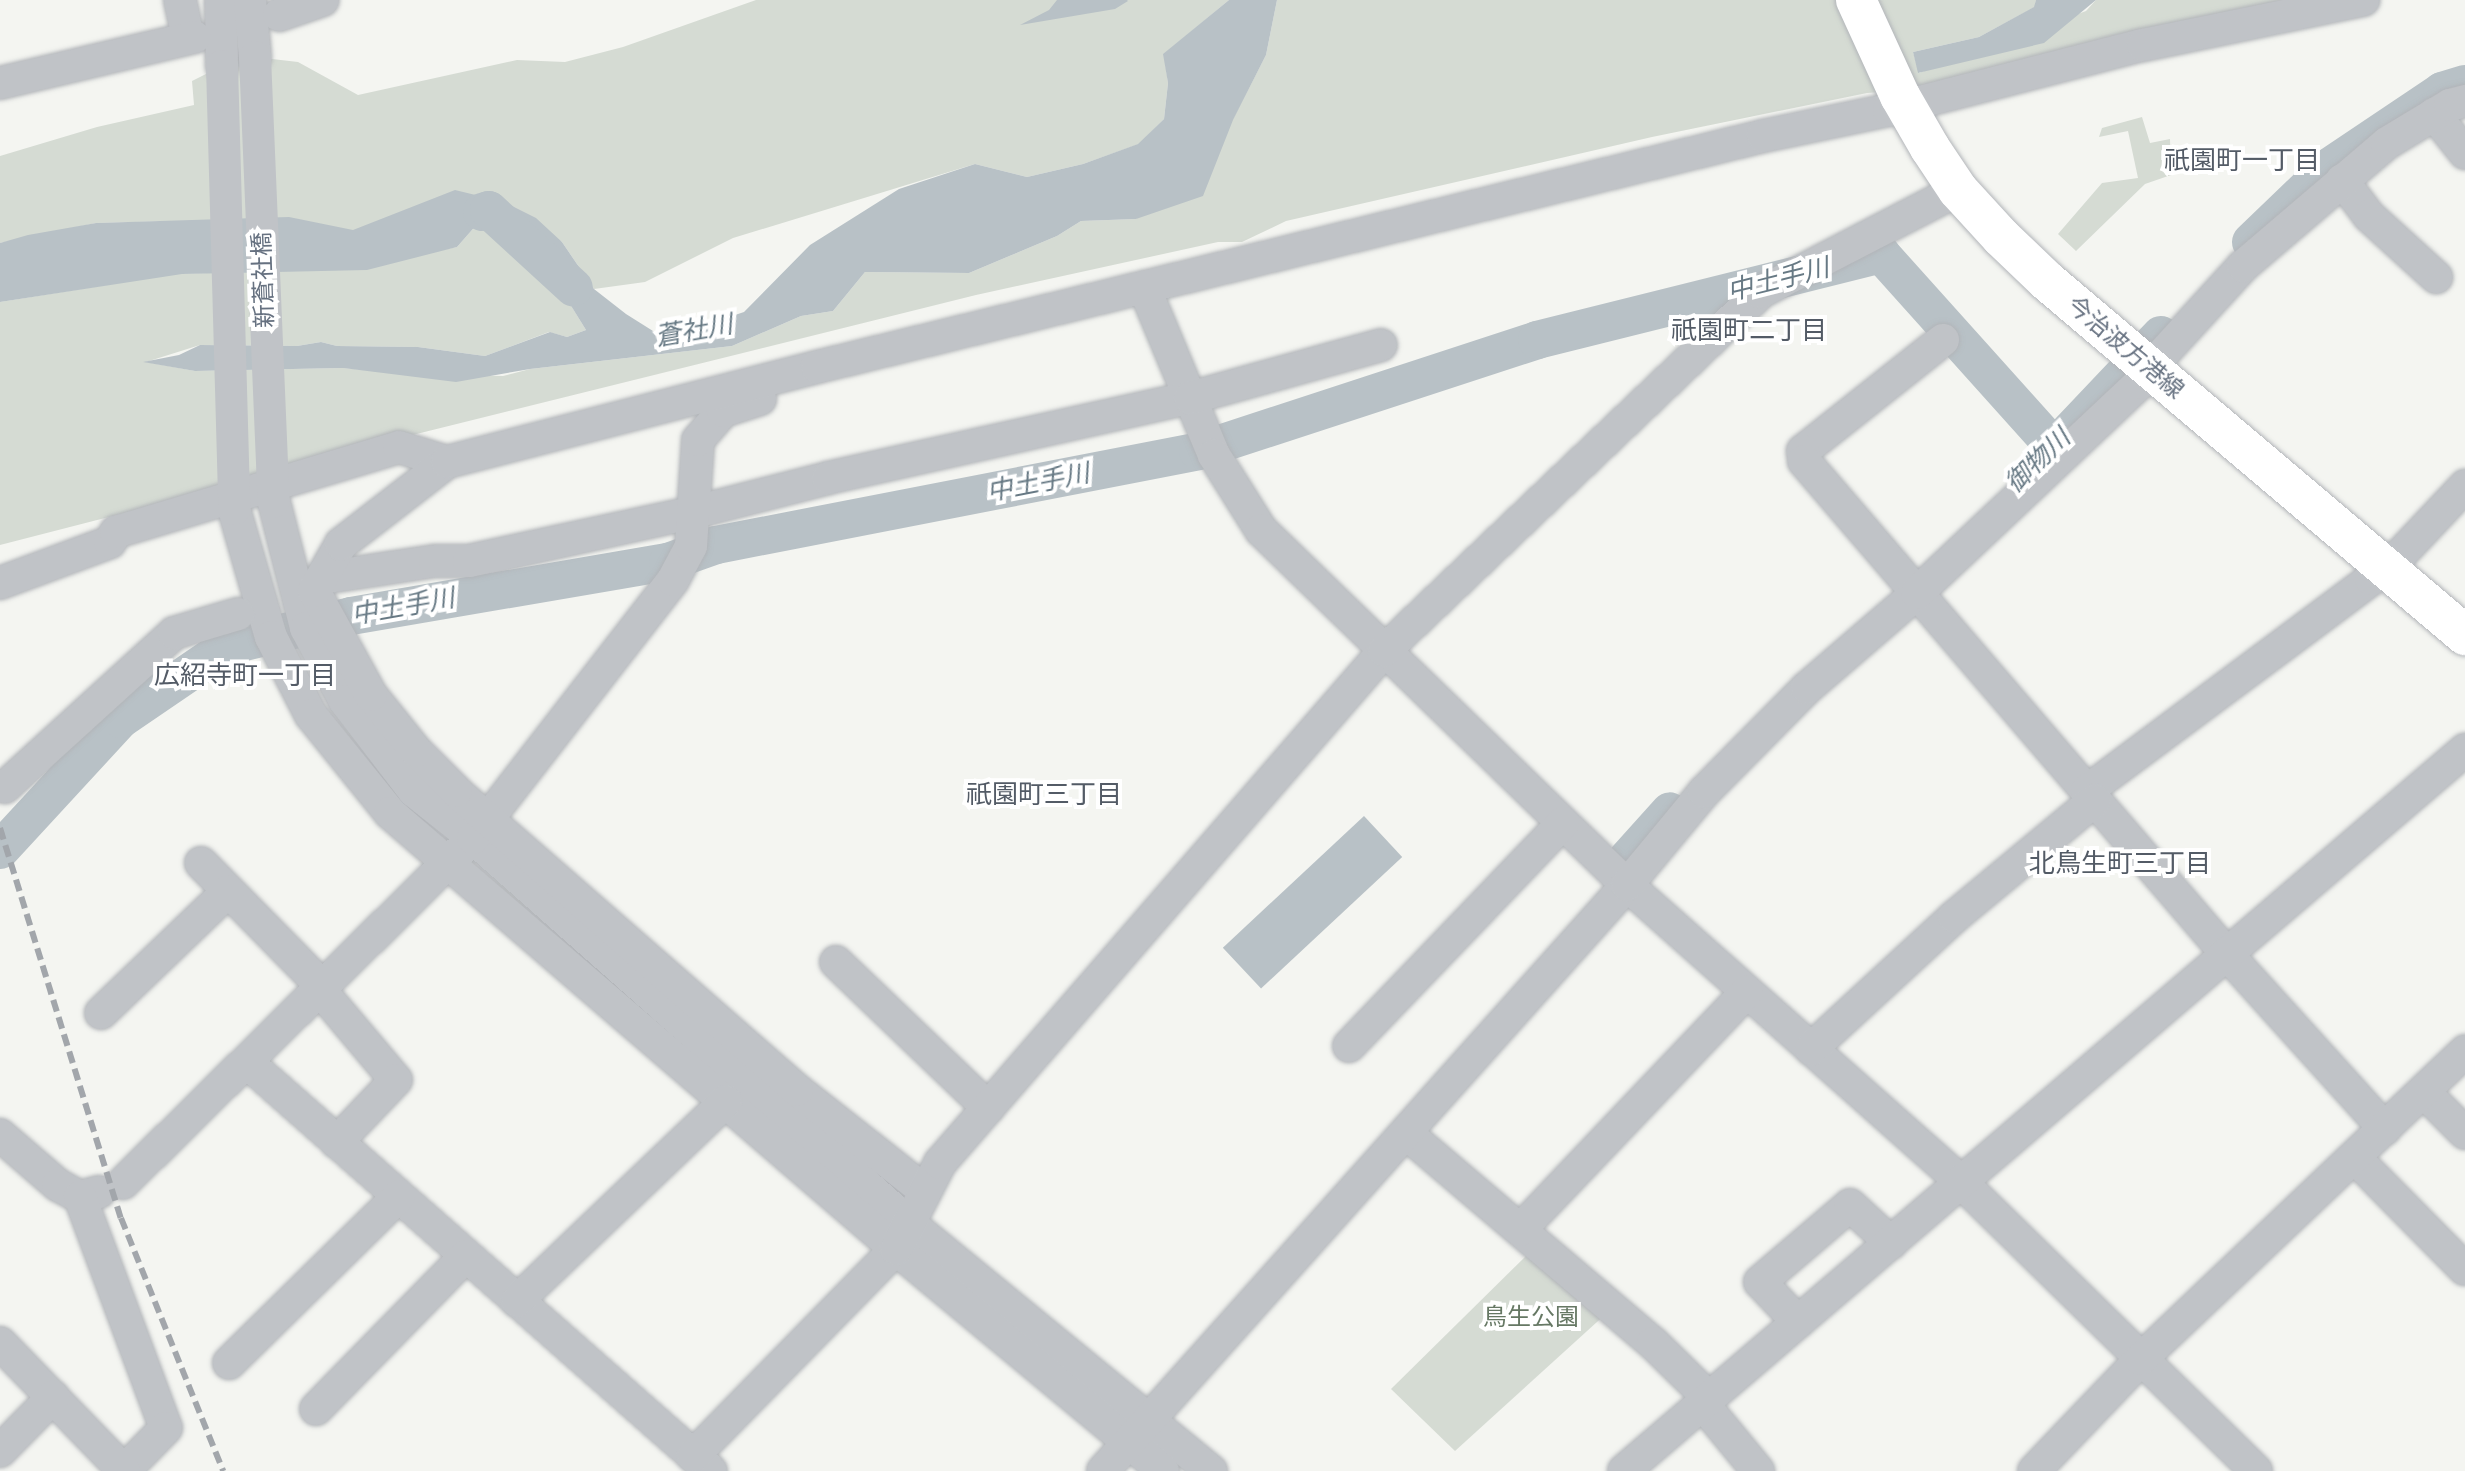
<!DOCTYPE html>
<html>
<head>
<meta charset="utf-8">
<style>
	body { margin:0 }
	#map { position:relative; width:2465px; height:1471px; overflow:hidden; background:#f4f5f1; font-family:"Fira Sans Condensed","Noto Sans JP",sans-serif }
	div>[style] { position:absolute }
	.green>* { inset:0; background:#d5dbd3 }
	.water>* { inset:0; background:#b8c1c6; transform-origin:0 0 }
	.river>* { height:38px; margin:-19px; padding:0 19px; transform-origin:19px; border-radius:19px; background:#b8c1c6 }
	.roads { filter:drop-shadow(0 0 2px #b2b5b9) drop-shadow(0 0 2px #b2b5b9) }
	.minor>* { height:32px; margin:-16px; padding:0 16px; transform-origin:16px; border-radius:16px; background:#c0c3c7 }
	.major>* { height:40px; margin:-20px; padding:0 20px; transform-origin:20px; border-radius:20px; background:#fff }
	.rail>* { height:6px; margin-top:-3px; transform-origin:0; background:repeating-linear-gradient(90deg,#a2a6ab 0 12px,transparent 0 18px) }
	.minor-bridge>* { height:32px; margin:-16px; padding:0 16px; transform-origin:16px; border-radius:16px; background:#c0c3c7 }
	span { translate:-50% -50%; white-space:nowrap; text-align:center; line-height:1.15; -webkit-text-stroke:8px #fff; paint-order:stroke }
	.street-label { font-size:24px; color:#667180 }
	.park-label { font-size:24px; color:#667864 }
	.neighbourhood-label { font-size:26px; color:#535b66 }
	.water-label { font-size:26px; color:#677984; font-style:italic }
</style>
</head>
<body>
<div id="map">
	<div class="green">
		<div style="clip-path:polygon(756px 0,1229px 0,1164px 54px,1168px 83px,1164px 119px,1139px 144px,1083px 164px,1027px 177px,975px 164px,733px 238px,645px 282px,594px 289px,562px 242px,504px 202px,353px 239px,262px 221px,173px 221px,96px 223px,0 243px,0 156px,97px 127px,194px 105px,192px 81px,222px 66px,255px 57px,298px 62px,358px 95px,517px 60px,565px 62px,623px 47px)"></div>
		<div style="clip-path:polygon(1277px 0,2036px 0,2035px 7px,1979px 37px,1913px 52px,1919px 73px,2086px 11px,2096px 0,2325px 0,1925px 89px,1867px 93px,1652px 137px,1286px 221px,1242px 242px,1218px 242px,976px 295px,348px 451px,272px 475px,0 545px,0 302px,175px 274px,306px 270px,418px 255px,457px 247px,479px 222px,537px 250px,586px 330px,567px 337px,549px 332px,485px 356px,418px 347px,337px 346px,321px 342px,297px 346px,200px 345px,146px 362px,195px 371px,343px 368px,412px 374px,503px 376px,530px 369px,732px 346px,801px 316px,833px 311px,865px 272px,969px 273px,1057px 236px,1081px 221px,1136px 219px,1233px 119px,1266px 55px)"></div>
		<div style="clip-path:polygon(2142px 117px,2150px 143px,2170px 139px,2171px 175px,2145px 184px,2076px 251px,2058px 234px,2102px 183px,2138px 178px,2128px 131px,2099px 137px,2102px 128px)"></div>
		<div style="clip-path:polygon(1532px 1250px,1608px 1312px,1455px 1451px,1391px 1389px)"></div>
	</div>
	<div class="water">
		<div style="clip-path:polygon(1057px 0,1127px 0,1128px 1px,1115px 9px,1020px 25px,1049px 10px)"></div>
		<div style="clip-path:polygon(1229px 0,1277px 0,1266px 55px,1233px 120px,1203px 196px,1136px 219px,1081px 221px,1057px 236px,969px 273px,865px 272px,833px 311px,801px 316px,732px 346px,530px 369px,456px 382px,343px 368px,195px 371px,143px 362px,179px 355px,200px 345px,297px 346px,321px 342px,337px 346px,418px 347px,485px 356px,550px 332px,567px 337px,586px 330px,531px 241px,479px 222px,457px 247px,367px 270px,182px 274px,0 302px,0 243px,28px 235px,96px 223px,289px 217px,353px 230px,455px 190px,504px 202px,536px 218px,562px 242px,594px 289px,626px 314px,653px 331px,684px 332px,744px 312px,810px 245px,899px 189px,975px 164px,1027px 177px,1083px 164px,1138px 144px,1164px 119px,1168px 83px,1163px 54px)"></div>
		<div style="clip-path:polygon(2036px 0,2096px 0,2044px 43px,1918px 73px,1913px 52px,1979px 37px,2034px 7px)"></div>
		<div style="left:1364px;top:816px;width:56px;height:193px;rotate:47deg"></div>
	</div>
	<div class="river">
		<div style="left:482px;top:212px;width:7px;rotate:-16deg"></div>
		<div style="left:489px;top:210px;width:115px;rotate:42.5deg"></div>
		<div style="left:2251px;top:242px;width:108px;rotate:-43.9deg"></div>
		<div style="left:2329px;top:167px;width:136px;rotate:-33.9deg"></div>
		<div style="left:2442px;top:91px;width:24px;rotate:-17deg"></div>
		<div style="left:2066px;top:435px;width:138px;rotate:-46.5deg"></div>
		<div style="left:0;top:850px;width:178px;rotate:-47.3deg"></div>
		<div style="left:121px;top:719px;width:130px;rotate:-34.3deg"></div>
		<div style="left:228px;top:646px;width:127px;rotate:-13.7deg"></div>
		<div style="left:351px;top:616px;width:322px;rotate:-9.7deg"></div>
		<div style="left:668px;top:562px;width:51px;rotate:-19.5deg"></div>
		<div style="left:716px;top:545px;width:491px;rotate:-11deg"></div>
		<div style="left:1198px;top:451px;width:357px;rotate:-18.1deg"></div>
		<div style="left:1537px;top:340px;width:355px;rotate:-14deg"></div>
		<div style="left:1881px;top:254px;width:259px;rotate:48.1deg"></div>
		<div style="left:1627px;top:859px;width:64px;rotate:-48.1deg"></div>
	</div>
	<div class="roads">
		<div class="minor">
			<div style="left:180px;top:0;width:38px;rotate:78deg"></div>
			<div style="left:221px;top:0;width:66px;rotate:89.1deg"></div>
			<div style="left:250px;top:0;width:57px;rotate:85deg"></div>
			<div style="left:279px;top:15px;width:46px;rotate:-18.8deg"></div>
			<div style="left:0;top:83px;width:200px;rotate:-13.3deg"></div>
			<div style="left:2434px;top:114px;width:50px;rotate:51.5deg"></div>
			<div style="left:2342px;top:180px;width:45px;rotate:53.1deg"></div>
			<div style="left:2369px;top:216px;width:91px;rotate:42.3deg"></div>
			<div style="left:1144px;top:287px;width:182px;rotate:67.4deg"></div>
			<div style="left:1214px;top:455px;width:89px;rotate:57.9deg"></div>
			<div style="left:1261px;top:530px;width:510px;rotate:44.13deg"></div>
			<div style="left:1627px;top:885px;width:447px;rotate:41.6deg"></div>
			<div style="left:1961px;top:1182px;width:413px;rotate:44.4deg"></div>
			<div style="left:1943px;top:340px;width:179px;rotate:141.6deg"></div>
			<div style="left:1803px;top:451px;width:10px;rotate:84deg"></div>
			<div style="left:1804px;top:461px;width:648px;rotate:49.38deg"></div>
			<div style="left:2226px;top:953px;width:237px;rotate:47.9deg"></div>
			<div style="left:274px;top:502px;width:130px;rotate:75.7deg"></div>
			<div style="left:306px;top:628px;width:83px;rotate:61.9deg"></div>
			<div style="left:345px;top:701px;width:113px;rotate:52.5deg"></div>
			<div style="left:414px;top:791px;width:75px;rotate:38.5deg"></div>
			<div style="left:473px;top:838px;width:582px;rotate:41.45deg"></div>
			<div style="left:909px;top:1223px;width:391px;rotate:39.4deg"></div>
			<div style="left:234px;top:509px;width:133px;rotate:73.9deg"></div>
			<div style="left:271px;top:637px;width:88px;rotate:62.9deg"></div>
			<div style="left:311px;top:715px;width:126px;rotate:51.1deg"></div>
			<div style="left:390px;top:813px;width:668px;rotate:40.75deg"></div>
			<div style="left:896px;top:1249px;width:347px;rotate:39.7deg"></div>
			<div style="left:322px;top:578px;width:114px;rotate:-8.6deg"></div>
			<div style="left:435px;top:561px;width:34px"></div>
			<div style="left:469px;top:561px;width:231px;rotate:-12.2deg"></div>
			<div style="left:695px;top:512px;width:137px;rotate:-14.3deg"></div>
			<div style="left:828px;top:478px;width:371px;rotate:-12.5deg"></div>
			<div style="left:1190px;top:398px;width:198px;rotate:-15.5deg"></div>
			<div style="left:0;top:583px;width:117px;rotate:-20.4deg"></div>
			<div style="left:110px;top:542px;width:12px;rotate:-59deg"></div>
			<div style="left:116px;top:532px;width:295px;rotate:-16.7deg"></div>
			<div style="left:399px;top:447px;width:50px;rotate:17.4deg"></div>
			<div style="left:5px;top:787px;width:229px;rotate:-42.3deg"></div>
			<div style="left:174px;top:633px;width:67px;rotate:-16.5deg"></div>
			<div style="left:2087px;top:791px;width:354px;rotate:-36.7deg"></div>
			<div style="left:2371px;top:579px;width:38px;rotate:-40deg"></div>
			<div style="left:2400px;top:555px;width:95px;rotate:-46.7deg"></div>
			<div style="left:201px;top:863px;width:175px;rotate:45.5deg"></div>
			<div style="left:836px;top:962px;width:211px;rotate:43.8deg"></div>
			<div style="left:321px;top:991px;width:116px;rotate:49.9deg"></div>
			<div style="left:396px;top:1080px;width:86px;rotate:133.6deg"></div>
			<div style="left:101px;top:1013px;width:176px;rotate:-43.8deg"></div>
			<div style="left:1349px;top:1046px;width:309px;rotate:-46.2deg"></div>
			<div style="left:1811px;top:1049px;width:195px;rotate:-42.7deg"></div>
			<div style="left:1954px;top:917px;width:183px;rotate:-39.7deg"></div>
			<div style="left:248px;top:1063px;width:617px;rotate:41.39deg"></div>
			<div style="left:2424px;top:1092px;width:58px;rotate:45deg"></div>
			<div style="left:1406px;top:1133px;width:324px;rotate:40.4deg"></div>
			<div style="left:1653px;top:1343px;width:78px;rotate:44.5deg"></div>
			<div style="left:0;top:1135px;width:77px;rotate:40.8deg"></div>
			<div style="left:58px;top:1185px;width:25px;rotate:29deg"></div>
			<div style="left:2355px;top:1158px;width:156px;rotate:45.3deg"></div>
			<div style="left:123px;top:1183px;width:491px;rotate:-44.6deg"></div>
			<div style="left:473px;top:838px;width:326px;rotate:-52.2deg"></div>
			<div style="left:673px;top:580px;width:38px;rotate:-62deg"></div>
			<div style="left:691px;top:546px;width:106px;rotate:-86.2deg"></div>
			<div style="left:698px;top:440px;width:38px;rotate:-49deg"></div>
			<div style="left:723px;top:411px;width:39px;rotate:-18deg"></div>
			<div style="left:925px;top:1191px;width:163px;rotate:-141.7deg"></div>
			<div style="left:797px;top:1090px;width:454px;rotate:-138.8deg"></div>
			<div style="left:456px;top:791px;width:57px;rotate:-135deg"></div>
			<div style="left:416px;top:751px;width:72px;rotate:-128.8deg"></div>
			<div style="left:371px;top:695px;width:119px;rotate:-118.7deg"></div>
			<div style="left:314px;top:591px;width:54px;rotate:-60.1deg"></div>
			<div style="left:341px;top:544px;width:134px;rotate:-37.7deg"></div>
			<div style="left:447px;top:462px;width:382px;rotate:-14.4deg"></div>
			<div style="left:817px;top:367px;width:974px;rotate:-13.72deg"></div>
			<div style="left:1763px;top:136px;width:129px;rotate:-11.7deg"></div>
			<div style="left:1889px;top:110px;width:262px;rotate:-14.4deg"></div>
			<div style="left:2143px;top:45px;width:225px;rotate:-11.6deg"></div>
			<div style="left:99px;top:1192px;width:20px;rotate:165deg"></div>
			<div style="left:80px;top:1197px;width:246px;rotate:69.6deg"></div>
			<div style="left:166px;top:1428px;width:60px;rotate:134.3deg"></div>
			<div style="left:1520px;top:1230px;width:329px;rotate:-46.4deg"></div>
			<div style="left:517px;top:1301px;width:289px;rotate:-43.7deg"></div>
			<div style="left:1798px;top:1322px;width:55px;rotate:-133.5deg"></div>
			<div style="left:1760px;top:1282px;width:118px;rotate:-40.5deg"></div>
			<div style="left:1850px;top:1205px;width:56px;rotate:42.8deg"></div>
			<div style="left:0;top:1343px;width:178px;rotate:45.9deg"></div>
			<div style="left:229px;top:1363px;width:238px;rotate:-44.5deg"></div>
			<div style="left:1703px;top:1404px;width:87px;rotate:50.6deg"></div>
			<div style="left:316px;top:1409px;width:214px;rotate:-45.6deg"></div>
			<div style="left:0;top:1451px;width:76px;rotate:-45.5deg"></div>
			<div style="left:693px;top:1456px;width:290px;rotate:-45.6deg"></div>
			<div style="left:896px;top:1249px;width:97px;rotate:-62.9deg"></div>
			<div style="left:940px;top:1163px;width:678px;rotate:-49.07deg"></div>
			<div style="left:1384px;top:651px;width:521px;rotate:-43.6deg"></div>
			<div style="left:1761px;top:292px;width:222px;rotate:-27.4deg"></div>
			<div style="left:1103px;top:1471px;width:786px;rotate:-48.2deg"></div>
			<div style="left:1627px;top:885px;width:121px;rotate:-50.4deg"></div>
			<div style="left:1704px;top:792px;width:146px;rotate:-45.3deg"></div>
			<div style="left:1807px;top:688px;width:145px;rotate:-40.8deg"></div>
			<div style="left:1917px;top:593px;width:306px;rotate:-43.3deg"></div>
			<div style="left:2140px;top:383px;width:17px;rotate:-57deg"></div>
			<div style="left:2149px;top:369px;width:139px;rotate:-47.6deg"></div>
			<div style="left:2243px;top:266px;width:189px;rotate:-40.5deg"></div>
			<div style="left:2387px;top:143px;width:74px;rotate:-31.1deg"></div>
			<div style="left:2450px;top:105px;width:16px;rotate:-15deg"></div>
			<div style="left:1624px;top:1471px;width:1108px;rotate:-40.61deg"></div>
			<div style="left:2034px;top:1471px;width:155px;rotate:-46.3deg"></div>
			<div style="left:2141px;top:1359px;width:447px;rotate:-43.5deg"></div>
		</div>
		<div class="major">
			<div style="left:1856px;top:0;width:106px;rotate:65.4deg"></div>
			<div style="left:1900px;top:96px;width:60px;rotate:60deg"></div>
			<div style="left:1930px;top:148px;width:50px;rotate:56.3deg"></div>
			<div style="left:1958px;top:190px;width:64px;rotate:47.5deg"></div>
			<div style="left:2001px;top:237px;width:64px;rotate:43.7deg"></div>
			<div style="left:2047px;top:281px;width:548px;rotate:40.26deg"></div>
		</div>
	</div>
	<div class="rail">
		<div style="left:0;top:828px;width:408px;rotate:72.8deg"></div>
		<div style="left:121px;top:1218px;width:273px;rotate:68deg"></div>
	</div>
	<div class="minor-bridge">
		<div style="left:255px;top:57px;width:445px;rotate:87.6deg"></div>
		<div style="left:222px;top:66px;width:443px;rotate:88.4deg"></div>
	</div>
	<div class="street-label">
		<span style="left:264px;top:280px;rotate:-92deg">新蒼社橋</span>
		<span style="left:2125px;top:348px;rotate:40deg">今治波方港線</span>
	</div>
	<div class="park-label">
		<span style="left:1531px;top:1318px">鳥生公園</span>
	</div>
	<div class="neighbourhood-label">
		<span style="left:2242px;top:161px">祇園町一丁目</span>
		<span style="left:1749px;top:331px">祇園町二丁目</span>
		<span style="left:245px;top:676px">広紹寺町一丁目</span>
		<span style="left:1044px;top:795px">祇園町三丁目</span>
		<span style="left:2120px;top:864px">北鳥生町三丁目</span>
	</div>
	<div class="water-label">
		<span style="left:1778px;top:280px;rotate:-14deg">中土手川</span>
		<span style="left:694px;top:331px;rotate:-10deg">蒼社川</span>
		<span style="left:2038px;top:461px;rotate:-44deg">御物川</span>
		<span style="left:1038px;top:483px;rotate:-11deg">中土手川</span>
		<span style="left:403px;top:607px;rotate:-10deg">中土手川</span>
	</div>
</div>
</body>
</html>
